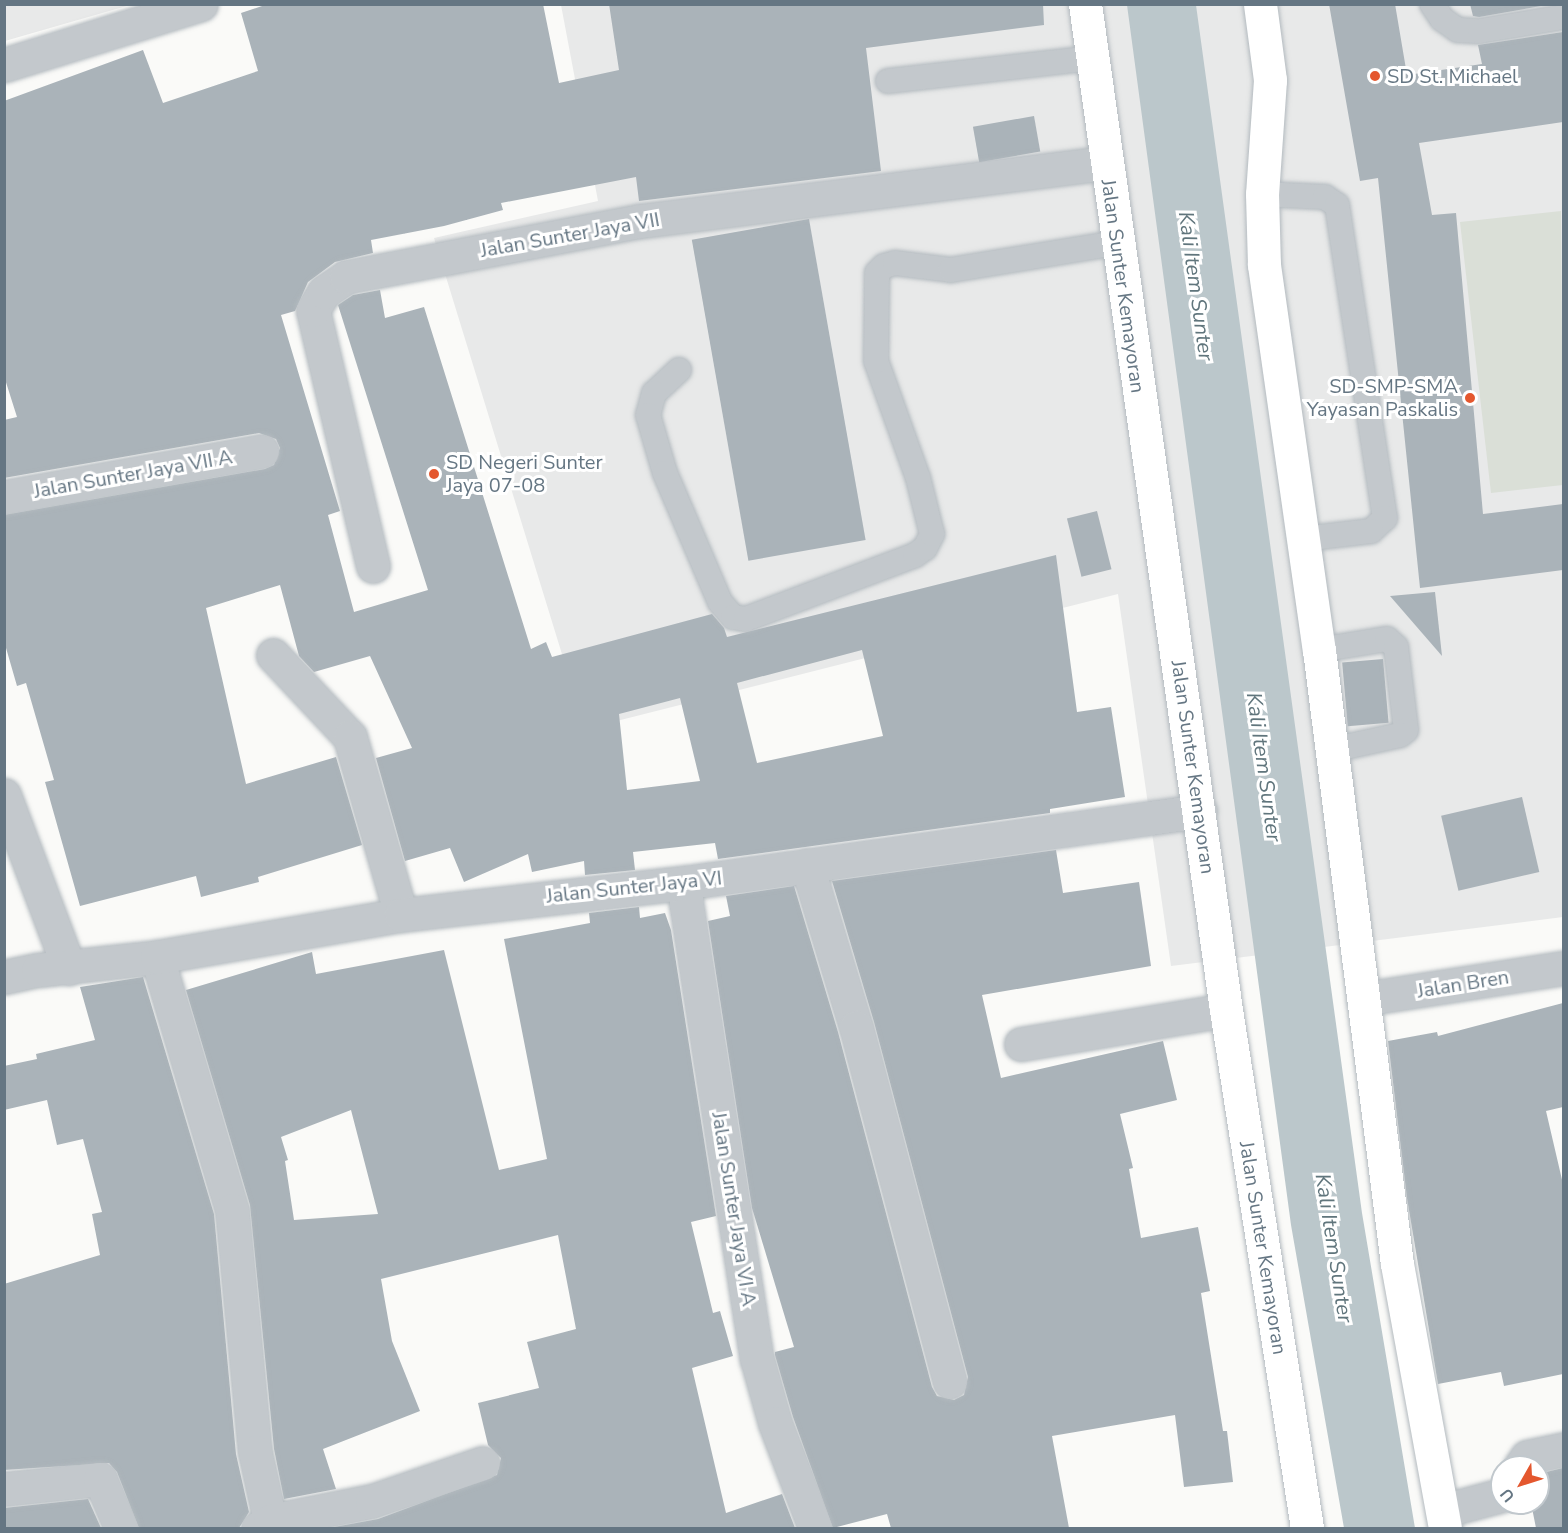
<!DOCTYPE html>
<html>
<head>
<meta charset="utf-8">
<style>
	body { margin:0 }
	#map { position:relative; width:1568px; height:1533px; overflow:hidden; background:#fafaf8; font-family:"Nunito Sans",sans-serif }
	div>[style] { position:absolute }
	.built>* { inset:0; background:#e8e9e9 }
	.green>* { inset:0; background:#dadfd7 }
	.water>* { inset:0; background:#bbc7cb }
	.building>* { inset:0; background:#aab3b9; transform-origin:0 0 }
	.roads { filter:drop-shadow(0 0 2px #b3babf) drop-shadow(0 0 2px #b3babf) }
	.lane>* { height:24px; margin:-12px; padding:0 12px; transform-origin:12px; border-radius:12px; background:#c3c8cc }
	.street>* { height:33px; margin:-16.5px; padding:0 16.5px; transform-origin:16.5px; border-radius:16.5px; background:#c3c8cc }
	.secondary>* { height:33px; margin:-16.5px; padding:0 16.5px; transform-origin:16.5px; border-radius:16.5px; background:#fff }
	.dots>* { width:16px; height:16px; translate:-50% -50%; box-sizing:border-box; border:3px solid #fff; border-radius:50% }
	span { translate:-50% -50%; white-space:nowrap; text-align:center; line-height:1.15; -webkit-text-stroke:6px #fff; paint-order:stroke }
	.poi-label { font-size:20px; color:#657683 }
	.left { translate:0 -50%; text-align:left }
	.right { translate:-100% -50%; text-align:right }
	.street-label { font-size:20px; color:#657683 }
	.water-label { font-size:21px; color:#60757c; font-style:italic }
	.frame { position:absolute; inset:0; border:6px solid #657683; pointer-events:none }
	.north { position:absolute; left:1490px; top:1455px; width:60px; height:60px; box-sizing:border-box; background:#fff; border:2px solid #c1c8cd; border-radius:50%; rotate:231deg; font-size:16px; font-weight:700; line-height:24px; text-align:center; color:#657683 }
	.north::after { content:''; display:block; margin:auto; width:21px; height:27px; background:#e4572e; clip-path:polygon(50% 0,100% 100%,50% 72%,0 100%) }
</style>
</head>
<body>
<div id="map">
	<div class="built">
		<div style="clip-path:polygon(5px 4px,130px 4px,130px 5px,5px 41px)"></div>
		<div style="clip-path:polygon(561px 5px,1563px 5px,1563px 917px,1171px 966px,1118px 594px,585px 729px,434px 238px,598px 201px)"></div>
	</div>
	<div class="green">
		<div style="clip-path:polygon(1561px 211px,1563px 485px,1491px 493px,1460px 222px)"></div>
	</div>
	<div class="water">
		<div style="clip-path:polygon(1127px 5px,1196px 5px,1362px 1213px,1415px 1528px,1344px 1528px,1291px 1225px)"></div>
	</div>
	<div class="building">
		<div style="clip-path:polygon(evenodd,268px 4px,543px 4px,559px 83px,619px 70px,609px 4px,1043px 4px,1044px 25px,866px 48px,881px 171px,639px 201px,636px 177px,501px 203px,503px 210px,444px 226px,371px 240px,373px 253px,335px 262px,308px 282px,295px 311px,281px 315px,340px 511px,328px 515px,354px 612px,428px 590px,338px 305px,353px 295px,380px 290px,385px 318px,424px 307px,531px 649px,546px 642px,552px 657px,712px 614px,724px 628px,727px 637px,1056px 555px,1077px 712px,1111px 707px,1125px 797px,1050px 809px,1050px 813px,718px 859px,715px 843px,633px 852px,635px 870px,585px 875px,584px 861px,532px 872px,528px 854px,464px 882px,450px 848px,405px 861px,376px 758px,412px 748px,370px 656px,314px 672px,299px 656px,280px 585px,206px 608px,246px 784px,336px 757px,362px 845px,258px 877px,259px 882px,201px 897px,196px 876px,80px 906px,45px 782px,54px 780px,26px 683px,17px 686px,4px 641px,4px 515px,265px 469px,274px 465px,280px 448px,276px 439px,259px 433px,4px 478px,4px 420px,17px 417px,4px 376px,4px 101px,143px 50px,163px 103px,258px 71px,241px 13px,268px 4px,862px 650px,883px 736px,757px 763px,737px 683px,862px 650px,268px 4px,680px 698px,700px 781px,627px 790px,619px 714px,680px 698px)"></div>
		<div style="clip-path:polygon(1329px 4px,1395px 4px,1407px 75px,1482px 64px,1478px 45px,1563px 32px,1563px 122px,1419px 143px,1432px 215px,1456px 213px,1483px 514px,1563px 504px,1563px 570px,1420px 588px,1378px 178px,1360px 181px)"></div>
		<div style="clip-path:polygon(1470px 4px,1552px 4px,1479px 17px,1473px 16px)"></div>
		<div style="left:1034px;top:116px;width:36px;height:62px;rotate:80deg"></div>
		<div style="left:809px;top:219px;width:326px;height:119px;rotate:80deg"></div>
		<div style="left:1097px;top:511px;width:60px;height:31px;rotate:76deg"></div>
		<div style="clip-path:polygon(1435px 592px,1442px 656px,1390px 596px)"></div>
		<div style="left:1383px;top:659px;width:64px;height:41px;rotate:85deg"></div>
		<div style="left:1522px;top:797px;width:77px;height:83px;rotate:77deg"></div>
		<div style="clip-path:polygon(1056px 850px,1063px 893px,1139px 882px,1151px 966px,982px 995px,1001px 1078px,1163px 1041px,1177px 1100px,1120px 1114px,1133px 1168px,1129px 1169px,1141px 1238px,1198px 1227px,1210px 1291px,1201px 1293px,1223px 1431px,1227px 1431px,1233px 1482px,1184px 1487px,1175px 1415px,1052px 1436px,1069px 1528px,891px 1528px,887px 1514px,833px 1528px,793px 1417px,775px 1355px,775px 1352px,794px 1347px,752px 1208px,708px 921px,730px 916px,726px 896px,794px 886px,838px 1032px,932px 1387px,937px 1396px,954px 1400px,964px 1395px,968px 1377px,874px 1022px,832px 881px)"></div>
		<div style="clip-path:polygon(evenodd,639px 907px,640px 918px,665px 913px,671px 930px,716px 1216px,691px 1222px,713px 1313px,720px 1311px,733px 1356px,692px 1368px,726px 1513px,782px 1494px,795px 1528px,329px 1528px,378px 1519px,497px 1475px,501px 1458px,488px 1445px,478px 1403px,539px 1388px,527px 1342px,576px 1329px,558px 1235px,381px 1279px,392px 1341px,420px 1411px,323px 1449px,336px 1489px,284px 1499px,274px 1449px,250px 1205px,186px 990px,312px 952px,316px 974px,444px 950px,499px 1170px,547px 1159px,504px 939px,590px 923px,589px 913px,639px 907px,351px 1110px,378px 1214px,294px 1220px,285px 1161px,288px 1160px,281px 1137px,351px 1110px)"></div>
		<div style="clip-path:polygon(143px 977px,214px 1214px,236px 1454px,249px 1512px,239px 1528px,139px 1528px,117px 1472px,109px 1463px,4px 1470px,4px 1284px,100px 1255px,92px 1214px,102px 1212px,83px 1139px,57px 1145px,47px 1100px,4px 1110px,4px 1066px,37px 1059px,36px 1054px,95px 1040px,80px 987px)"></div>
		<div style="clip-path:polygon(1563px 1003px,1563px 1107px,1546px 1111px,1563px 1184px,1563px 1374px,1504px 1386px,1501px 1372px,1438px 1384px,1407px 1198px,1388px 1041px,1437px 1032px,1438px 1036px)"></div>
		<div style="clip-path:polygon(1563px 1468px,1563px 1528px,1536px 1528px,1531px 1503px,1538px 1503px,1538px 1474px)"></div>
		<div style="clip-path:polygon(88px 1499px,101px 1528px,4px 1528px,4px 1508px)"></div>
	</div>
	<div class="roads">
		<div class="lane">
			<div style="left:1432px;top:4px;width:18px;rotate:56deg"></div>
			<div style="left:1442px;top:19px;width:19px;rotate:35deg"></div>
			<div style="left:1458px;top:30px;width:22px;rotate:3deg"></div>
			<div style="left:1480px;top:31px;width:85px;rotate:-9.5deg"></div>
			<div style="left:888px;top:81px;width:206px;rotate:-6.4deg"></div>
			<div style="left:1262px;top:194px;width:63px;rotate:2.7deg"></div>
			<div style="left:1325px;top:197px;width:14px;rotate:34deg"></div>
			<div style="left:1337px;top:205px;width:317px;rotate:81.3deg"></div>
			<div style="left:1385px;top:518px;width:19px;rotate:137deg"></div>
			<div style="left:1371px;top:531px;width:68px;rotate:173.3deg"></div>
			<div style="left:679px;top:370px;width:34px;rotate:137deg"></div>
			<div style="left:654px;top:393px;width:23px;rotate:105deg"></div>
			<div style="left:648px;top:415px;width:60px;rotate:73.7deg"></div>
			<div style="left:665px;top:473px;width:140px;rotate:66.9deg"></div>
			<div style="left:720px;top:602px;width:20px;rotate:49deg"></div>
			<div style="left:733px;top:617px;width:13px;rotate:9deg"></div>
			<div style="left:746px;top:619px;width:181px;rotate:-20.7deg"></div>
			<div style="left:915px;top:555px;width:12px;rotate:-35deg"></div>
			<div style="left:925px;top:548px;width:16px;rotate:-63deg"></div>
			<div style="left:932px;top:534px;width:58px;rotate:-104deg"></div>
			<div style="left:918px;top:478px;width:124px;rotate:-109.7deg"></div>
			<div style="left:876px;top:361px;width:88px;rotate:-89.3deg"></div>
			<div style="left:877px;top:273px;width:10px;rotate:-45deg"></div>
			<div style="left:884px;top:266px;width:11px;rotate:-15deg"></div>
			<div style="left:895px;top:263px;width:56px;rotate:7.1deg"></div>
			<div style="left:951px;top:270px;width:167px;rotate:-9.3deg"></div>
			<div style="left:1319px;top:650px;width:69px;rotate:-9.2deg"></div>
			<div style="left:1387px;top:639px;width:12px;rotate:42deg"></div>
			<div style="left:1396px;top:647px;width:84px;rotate:83.1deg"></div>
			<div style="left:1406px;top:730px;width:8px;rotate:140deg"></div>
			<div style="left:1400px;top:735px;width:70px;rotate:167.6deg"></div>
		</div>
		<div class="street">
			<div style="left:4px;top:65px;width:206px;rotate:-17.2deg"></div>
			<div style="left:4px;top:497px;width:262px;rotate:-10.1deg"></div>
			<div style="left:373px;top:566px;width:263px;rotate:-103.2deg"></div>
			<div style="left:313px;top:310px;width:21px;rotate:-59deg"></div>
			<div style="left:324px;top:292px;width:27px;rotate:-34deg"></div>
			<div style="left:346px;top:277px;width:299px;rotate:-10.8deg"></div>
			<div style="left:640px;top:221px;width:469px;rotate:-7.1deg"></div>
			<div style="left:273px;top:655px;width:112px;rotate:46.8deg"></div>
			<div style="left:350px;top:737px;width:185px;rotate:74deg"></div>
			<div style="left:4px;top:795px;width:185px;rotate:69.4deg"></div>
			<div style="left:807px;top:865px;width:169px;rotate:73.2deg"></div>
			<div style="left:856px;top:1027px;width:367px;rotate:75.2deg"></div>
			<div style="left:683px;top:883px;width:482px;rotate:81.2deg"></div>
			<div style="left:757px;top:1359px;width:66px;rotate:74.3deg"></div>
			<div style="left:775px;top:1423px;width:112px;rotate:69.1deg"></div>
			<div style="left:157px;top:957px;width:264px;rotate:73.5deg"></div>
			<div style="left:232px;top:1210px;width:243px;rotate:84.6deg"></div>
			<div style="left:255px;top:1452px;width:71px;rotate:77.7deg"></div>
			<div style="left:4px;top:977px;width:35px;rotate:-12deg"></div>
			<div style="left:38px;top:970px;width:120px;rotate:-6.2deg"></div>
			<div style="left:157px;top:957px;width:248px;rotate:-9.8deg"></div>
			<div style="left:401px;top:915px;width:284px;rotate:-6.5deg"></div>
			<div style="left:683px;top:883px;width:522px;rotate:-7.93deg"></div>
			<div style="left:1363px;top:999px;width:203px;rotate:-8.8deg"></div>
			<div style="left:1021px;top:1044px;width:208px;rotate:-9.4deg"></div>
			<div style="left:1520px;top:1467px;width:12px;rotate:-55deg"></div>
			<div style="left:1527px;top:1457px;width:38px;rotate:-12deg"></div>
			<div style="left:4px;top:1489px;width:97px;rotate:-5.9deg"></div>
			<div style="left:100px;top:1479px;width:53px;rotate:66.8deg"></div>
			<div style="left:1442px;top:1511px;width:62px;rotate:-14.9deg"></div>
			<div style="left:258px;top:1528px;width:14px;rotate:-30deg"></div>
			<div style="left:270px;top:1521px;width:104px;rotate:-11.1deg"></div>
			<div style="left:372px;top:1501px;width:117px;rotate:-18.9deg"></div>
		</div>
		<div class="secondary">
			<div style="left:1085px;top:4px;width:1016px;rotate:82.02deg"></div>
			<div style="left:1226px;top:1010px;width:524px;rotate:81.11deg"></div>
			<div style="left:1260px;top:4px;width:77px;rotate:82.5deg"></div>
			<div style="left:1270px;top:80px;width:114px;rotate:94deg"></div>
			<div style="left:1262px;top:194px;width:71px;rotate:88.4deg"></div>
			<div style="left:1264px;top:265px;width:389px;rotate:81.9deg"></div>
			<div style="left:1319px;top:650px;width:619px;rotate:82.76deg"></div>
			<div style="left:1397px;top:1264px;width:268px;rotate:79.7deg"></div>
		</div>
	</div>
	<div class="dots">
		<div style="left:1375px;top:76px;background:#e4572e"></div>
		<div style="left:1470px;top:398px;background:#e4572e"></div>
		<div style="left:434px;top:474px;background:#e4572e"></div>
	</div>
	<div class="poi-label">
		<span class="left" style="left:1387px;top:76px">SD St. Michael</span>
		<span class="right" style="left:1458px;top:398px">SD-SMP-SMA<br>Yayasan Paskalis</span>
		<span class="left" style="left:446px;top:474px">SD Negeri Sunter<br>Jaya 07-08</span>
	</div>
	<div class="street-label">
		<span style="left:570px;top:235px;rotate:-10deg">Jalan Sunter Jaya VII</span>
		<span style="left:1123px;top:286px;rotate:82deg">Jalan Sunter Kemayoran</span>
		<span style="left:133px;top:474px;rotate:-10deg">Jalan Sunter Jaya VII A</span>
		<span style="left:1193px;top:767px;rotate:82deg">Jalan Sunter Kemayoran</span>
		<span style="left:634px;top:887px;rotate:-6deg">Jalan Sunter Jaya VI</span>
		<span style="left:1463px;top:984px;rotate:-9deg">Jalan Bren</span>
		<span style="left:734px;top:1209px;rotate:81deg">Jalan Sunter Jaya VI A</span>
		<span style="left:1263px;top:1248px;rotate:81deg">Jalan Sunter Kemayoran</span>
	</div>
	<div class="water-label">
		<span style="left:1196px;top:286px;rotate:82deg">Kali Item Sunter</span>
		<span style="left:1264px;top:767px;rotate:82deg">Kali Item Sunter</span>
		<span style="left:1334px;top:1248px;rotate:81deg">Kali Item Sunter</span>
	</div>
	<div class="frame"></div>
	<div class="north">U</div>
</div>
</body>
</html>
